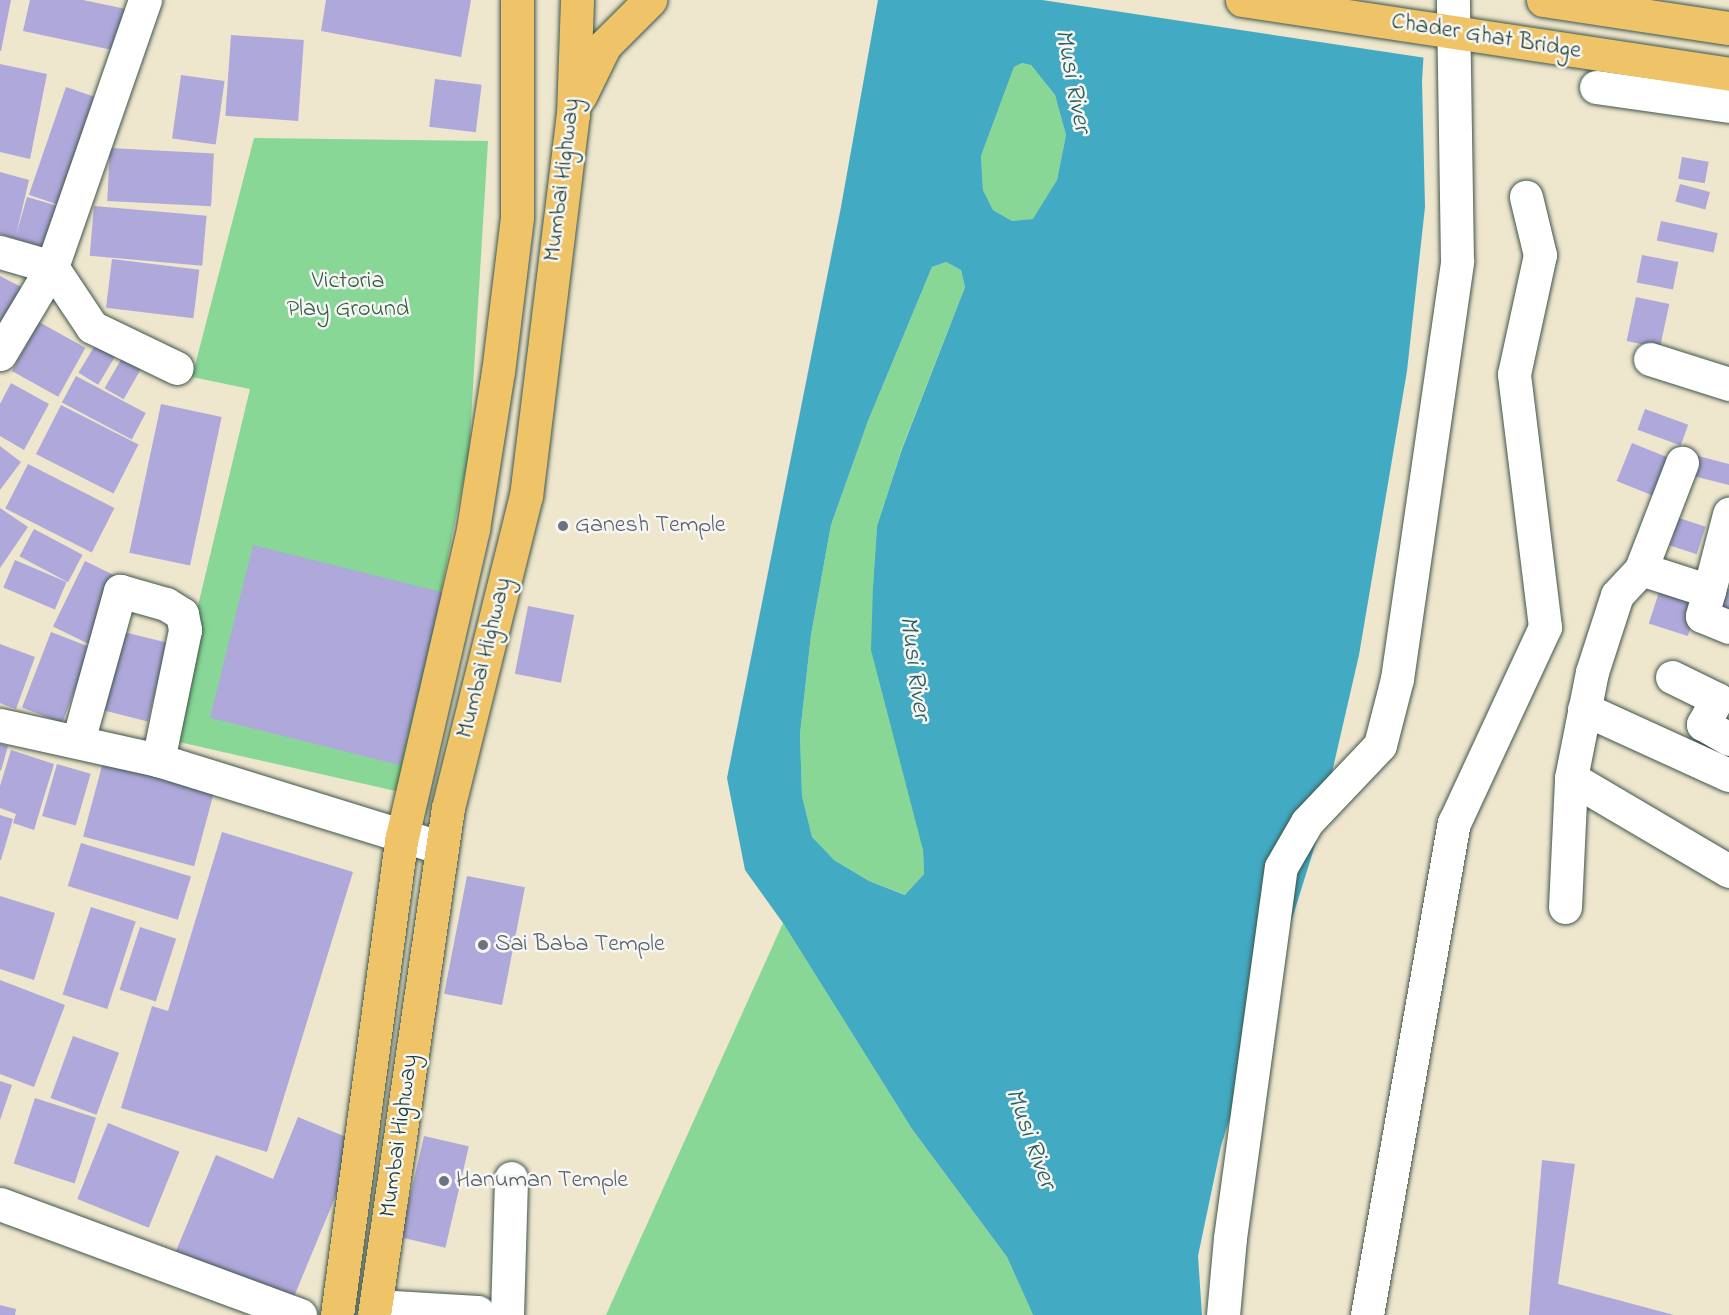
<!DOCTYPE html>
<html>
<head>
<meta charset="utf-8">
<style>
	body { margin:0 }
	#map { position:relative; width:1729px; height:1315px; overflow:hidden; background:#eee6cd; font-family:"Indie Flower",sans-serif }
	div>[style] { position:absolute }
	.green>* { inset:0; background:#88d796 }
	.water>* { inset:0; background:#42aac2 }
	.pier>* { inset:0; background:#eee6cd }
	.building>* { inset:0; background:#afa8da; transform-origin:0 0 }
	.roads { filter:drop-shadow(0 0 2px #3e564b) drop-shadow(0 0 2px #3e564b) }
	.minor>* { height:33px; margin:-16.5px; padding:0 16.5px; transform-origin:16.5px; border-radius:16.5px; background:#fff }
	.highway>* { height:33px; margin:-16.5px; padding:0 16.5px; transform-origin:16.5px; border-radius:16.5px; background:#efc469 }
	.dots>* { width:16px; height:16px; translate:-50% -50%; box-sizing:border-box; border:3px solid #f6f6f2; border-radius:50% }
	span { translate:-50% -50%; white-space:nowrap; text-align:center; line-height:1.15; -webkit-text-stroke:5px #f6f6f2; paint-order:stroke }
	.street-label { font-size:24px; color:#1f3d34 }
	.park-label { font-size:24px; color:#345c48 }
	.worship-label { font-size:24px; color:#5b616d }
	.left { translate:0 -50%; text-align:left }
	.water-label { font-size:26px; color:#2a5e5f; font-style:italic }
</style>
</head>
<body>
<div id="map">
	<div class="green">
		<div style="clip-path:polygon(1022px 63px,1031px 65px,1055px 95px,1066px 135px,1057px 180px,1034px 219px,1012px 221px,993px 210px,983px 190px,981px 156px,1014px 67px)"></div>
		<div style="clip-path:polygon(254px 138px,488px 141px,469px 453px,400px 792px,166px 739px,250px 389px,192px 377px)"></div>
		<div style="clip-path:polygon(946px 262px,961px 270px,965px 287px,902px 448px,877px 526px,873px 586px,923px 850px,924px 874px,906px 895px,869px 881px,834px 860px,812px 838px,802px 796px,800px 734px,811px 635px,831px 525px,868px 421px,932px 267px)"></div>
		<div style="clip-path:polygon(783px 923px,912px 1129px,1007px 1257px,1033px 1315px,606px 1315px)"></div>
	</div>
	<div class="water">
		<div style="clip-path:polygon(evenodd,878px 0,1427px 0,1422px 81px,1425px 207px,1407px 371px,1359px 655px,1316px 842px,1221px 1146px,1198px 1256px,1202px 1315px,1033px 1315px,1007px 1257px,912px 1129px,783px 923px,745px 870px,727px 778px,841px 207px,878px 0,1022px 63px,1031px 65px,1055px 95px,1066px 135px,1057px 180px,1033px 219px,1012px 221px,993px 210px,983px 190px,981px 156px,1014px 67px,1022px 63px,878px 0,946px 262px,961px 270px,965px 287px,902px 449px,877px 526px,873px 586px,871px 650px,923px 850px,924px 874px,905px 895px,869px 881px,834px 860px,812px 837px,802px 796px,800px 734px,811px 635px,831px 525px,868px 421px,932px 267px,946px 262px)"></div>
	</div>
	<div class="pier">
		<div style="clip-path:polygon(1042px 0,1430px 0,1426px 58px)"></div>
	</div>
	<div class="building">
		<div style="clip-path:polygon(0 0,11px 0,1px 51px,0 51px)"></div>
		<div style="clip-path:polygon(30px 0,83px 0,126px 9px,117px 51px,23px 31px)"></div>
		<div style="clip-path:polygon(326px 0,471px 0,461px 57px,321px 31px)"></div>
		<div style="left:231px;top:35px;width:73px;height:81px;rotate:4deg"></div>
		<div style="clip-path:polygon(0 64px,47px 74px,30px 159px,0 152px)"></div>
		<div style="left:181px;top:75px;width:44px;height:64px;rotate:8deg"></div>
		<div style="left:435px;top:79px;width:47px;height:48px;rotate:7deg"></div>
		<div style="left:66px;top:87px;width:37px;height:114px;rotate:19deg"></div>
		<div style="left:110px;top:148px;width:104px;height:53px;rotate:3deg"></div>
		<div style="left:1682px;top:157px;width:27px;height:22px;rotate:10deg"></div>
		<div style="clip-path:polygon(0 172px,29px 180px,16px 235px,27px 197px,65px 208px,53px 250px,0 234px)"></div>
		<div style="left:1680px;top:184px;width:31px;height:18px;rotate:15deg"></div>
		<div style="left:94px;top:206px;width:113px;height:50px;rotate:5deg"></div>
		<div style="left:1661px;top:221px;width:58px;height:20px;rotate:12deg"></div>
		<div style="left:1642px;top:255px;width:37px;height:28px;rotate:11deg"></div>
		<div style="left:112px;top:259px;width:88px;height:49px;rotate:7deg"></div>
		<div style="clip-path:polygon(0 276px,27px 290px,0 329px)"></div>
		<div style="left:1636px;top:297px;width:34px;height:45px;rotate:12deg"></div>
		<div style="left:39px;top:322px;width:53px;height:56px;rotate:29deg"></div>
		<div style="left:97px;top:342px;width:23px;height:36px;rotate:31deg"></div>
		<div style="left:126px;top:351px;width:22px;height:43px;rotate:30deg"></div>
		<div style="left:76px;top:376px;width:79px;height:30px;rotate:28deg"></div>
		<div style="clip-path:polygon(11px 383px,49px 404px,24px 450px,0 436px,0 404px)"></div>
		<div style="left:161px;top:404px;width:62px;height:152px;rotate:12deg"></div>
		<div style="left:61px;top:405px;width:87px;height:55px;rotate:27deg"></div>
		<div style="left:1645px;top:409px;width:46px;height:22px;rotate:20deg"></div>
		<div style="left:1632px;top:443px;width:48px;height:41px;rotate:22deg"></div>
		<div style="clip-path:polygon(0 446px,21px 462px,0 490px)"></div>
		<div style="clip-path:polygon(1698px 456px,1729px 464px,1729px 485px,1693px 476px)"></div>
		<div style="left:28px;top:464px;width:97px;height:50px;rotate:27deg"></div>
		<div style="clip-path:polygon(0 508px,28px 527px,0 568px)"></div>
		<div style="left:1679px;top:518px;width:28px;height:29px;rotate:18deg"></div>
		<div style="left:34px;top:529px;width:55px;height:31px;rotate:28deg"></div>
		<div style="left:253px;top:545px;width:196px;height:178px;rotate:14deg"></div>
		<div style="left:15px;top:560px;width:56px;height:30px;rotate:23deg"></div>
		<div style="left:85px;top:561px;width:41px;height:73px;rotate:26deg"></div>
		<div style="clip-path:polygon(1718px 585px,1729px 589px,1729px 623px,1707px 615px)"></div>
		<div style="left:1659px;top:592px;width:41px;height:33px;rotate:18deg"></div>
		<div style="left:528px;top:606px;width:47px;height:69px;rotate:11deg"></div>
		<div style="left:112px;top:629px;width:57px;height:81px;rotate:14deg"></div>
		<div style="left:51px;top:632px;width:43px;height:81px;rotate:21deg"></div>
		<div style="clip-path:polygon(0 644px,35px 657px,16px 709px,0 703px)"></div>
		<div style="clip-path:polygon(0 744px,8px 746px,1px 771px,0 770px)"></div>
		<div style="clip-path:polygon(11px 750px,54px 764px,34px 830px,13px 823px,16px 814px,0 808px,0 786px)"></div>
		<div style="left:103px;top:762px;width:115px;height:77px;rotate:15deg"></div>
		<div style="left:57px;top:764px;width:35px;height:54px;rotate:16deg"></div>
		<div style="clip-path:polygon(0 815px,13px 819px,1px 860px,0 860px)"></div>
		<div style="clip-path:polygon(222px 832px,353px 872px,267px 1152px,121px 1108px,152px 1006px,168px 1011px)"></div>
		<div style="left:81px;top:843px;width:115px;height:45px;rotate:17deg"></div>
		<div style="left:467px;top:876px;width:59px;height:120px;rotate:11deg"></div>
		<div style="clip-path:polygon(0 896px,55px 913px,34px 980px,0 969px)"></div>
		<div style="left:91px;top:907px;width:47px;height:92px;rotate:18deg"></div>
		<div style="left:140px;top:927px;width:38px;height:66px;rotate:18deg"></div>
		<div style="clip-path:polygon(0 980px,65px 1005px,34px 1087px,0 1074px)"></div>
		<div style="left:73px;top:1036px;width:49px;height:66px;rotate:20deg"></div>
		<div style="clip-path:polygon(0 1081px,12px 1085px,0 1120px)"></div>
		<div style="left:35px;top:1098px;width:64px;height:69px;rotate:18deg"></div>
		<div style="clip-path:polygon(298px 1117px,358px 1142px,293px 1299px,176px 1251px,216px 1155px,273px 1179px)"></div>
		<div style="left:108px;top:1123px;width:77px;height:82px;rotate:22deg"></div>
		<div style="left:424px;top:1136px;width:46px;height:104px;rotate:13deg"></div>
		<div style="clip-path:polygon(1542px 1160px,1575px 1164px,1558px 1284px,1674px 1315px,1529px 1315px)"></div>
		<div style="clip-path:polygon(0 1305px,16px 1309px,15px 1315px,0 1315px)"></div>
	</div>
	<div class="roads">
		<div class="minor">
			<div style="left:1596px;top:87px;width:134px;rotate:8.1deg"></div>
			<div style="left:0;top:252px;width:54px;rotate:16.1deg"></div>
			<div style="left:52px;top:267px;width:72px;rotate:56.3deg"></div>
			<div style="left:92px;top:327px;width:94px;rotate:25.8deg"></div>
			<div style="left:0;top:354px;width:101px;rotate:-59.1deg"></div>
			<div style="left:52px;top:267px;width:283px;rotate:-70.8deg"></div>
			<div style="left:1650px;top:359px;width:83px;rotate:17.6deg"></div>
			<div style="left:1641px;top:569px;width:71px;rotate:17.9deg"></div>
			<div style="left:1709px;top:591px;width:26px;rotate:106deg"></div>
			<div style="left:1702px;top:616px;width:29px;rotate:22deg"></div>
			<div style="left:1709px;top:591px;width:80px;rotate:-75.4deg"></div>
			<div style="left:1672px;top:677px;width:50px;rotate:26.1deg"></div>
			<div style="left:1717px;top:699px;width:29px;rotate:119deg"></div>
			<div style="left:1703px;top:724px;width:30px;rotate:30deg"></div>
			<div style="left:1584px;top:709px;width:159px;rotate:24.5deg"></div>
			<div style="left:0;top:725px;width:162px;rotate:12.5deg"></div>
			<div style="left:158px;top:760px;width:297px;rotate:17.2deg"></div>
			<div style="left:78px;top:741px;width:156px;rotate:-74.4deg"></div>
			<div style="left:120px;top:591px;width:48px;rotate:15.8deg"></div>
			<div style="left:166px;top:604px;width:19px;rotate:32deg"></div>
			<div style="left:182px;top:614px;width:16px;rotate:79deg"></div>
			<div style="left:185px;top:630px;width:133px;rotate:101.7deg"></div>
			<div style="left:1571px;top:778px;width:183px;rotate:30.5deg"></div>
			<div style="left:1565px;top:907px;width:129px;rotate:-87.3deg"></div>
			<div style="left:1571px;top:778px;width:108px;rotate:-78.8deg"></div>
			<div style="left:1592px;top:672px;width:81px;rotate:-72deg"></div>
			<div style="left:1617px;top:595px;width:35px;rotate:-47deg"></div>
			<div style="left:1641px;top:569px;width:114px;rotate:-68.9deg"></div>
			<div style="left:0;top:1204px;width:320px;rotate:20.3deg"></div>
			<div style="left:376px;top:1306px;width:102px;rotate:3.4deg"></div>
			<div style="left:507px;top:1315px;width:137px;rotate:-88.3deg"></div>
			<div style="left:1223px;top:1315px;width:77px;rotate:-84.8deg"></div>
			<div style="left:1230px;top:1238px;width:374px;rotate:-82.2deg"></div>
			<div style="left:1281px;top:867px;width:52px;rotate:-60deg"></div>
			<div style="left:1307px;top:822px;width:106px;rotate:-46.5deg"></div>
			<div style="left:1380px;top:745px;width:68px;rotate:-75.6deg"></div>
			<div style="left:1397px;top:679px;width:422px;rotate:-81.8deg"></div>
			<div style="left:1457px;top:261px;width:261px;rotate:-90.9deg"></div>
			<div style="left:1367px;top:1315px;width:500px;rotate:-80deg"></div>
			<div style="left:1454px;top:823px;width:216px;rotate:-65.1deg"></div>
			<div style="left:1545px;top:627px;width:255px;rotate:-97deg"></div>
			<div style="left:1514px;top:374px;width:122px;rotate:-77.7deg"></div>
			<div style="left:1540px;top:255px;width:60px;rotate:-103.6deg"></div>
		</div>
		<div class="highway">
			<div style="left:1242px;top:0;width:493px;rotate:8.6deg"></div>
			<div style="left:1543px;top:0;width:188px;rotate:8.6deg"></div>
			<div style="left:580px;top:96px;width:57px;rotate:-63.9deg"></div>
			<div style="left:605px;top:45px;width:64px;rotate:-45deg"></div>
			<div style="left:337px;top:1315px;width:482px;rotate:-82.3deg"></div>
			<div style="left:402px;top:837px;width:316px;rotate:-77deg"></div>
			<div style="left:473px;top:529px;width:159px;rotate:-81deg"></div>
			<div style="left:498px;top:372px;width:156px;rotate:-83deg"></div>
			<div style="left:517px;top:217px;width:217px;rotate:-90deg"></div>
			<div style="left:374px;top:1315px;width:512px;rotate:-81.7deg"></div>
			<div style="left:448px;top:808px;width:322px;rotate:-76deg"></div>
			<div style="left:526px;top:496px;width:384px;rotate:-83deg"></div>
			<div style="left:573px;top:115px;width:115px;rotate:-88deg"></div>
		</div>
	</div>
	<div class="dots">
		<div style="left:563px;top:526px;background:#6b7280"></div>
		<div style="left:483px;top:945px;background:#6b7280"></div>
		<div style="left:444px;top:1181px;background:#6b7280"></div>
	</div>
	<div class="street-label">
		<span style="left:1486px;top:37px;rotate:9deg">Chader Ghat Bridge</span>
		<span style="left:563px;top:180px;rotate:-83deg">Mumbai Highway</span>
		<span style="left:485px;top:658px;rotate:-76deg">Mumbai Highway</span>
		<span style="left:400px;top:1136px;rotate:-82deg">Mumbai Highway</span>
	</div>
	<div class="park-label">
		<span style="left:348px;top:296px">Victoria<br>Play Ground</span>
	</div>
	<div class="worship-label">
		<span class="left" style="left:575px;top:526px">Ganesh Temple</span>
		<span class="left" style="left:495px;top:945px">Sai Baba Temple</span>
		<span class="left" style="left:456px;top:1181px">Hanuman Temple</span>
	</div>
	<div class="water-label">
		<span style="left:1071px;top:81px;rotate:79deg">Musi River</span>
		<span style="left:913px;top:668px;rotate:82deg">Musi River</span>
		<span style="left:1029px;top:1139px;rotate:70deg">Musi River</span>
	</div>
</div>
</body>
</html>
